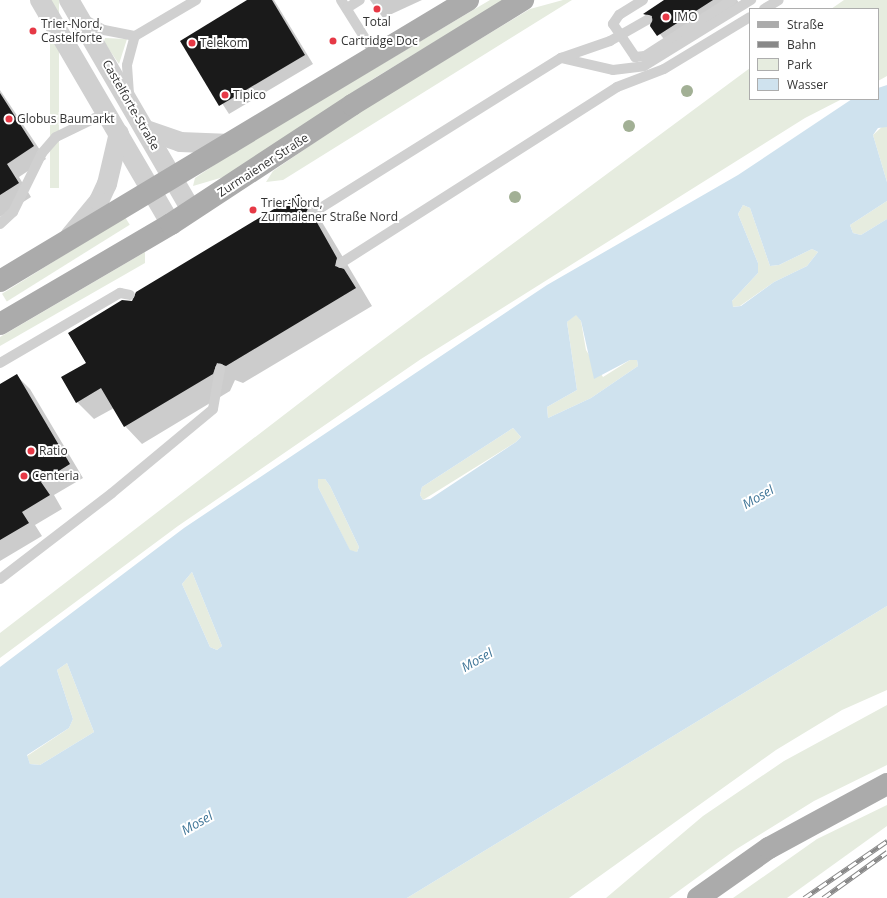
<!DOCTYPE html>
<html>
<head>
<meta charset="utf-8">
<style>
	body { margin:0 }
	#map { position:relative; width:887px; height:898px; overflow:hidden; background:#fff; font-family:"Open Sans",sans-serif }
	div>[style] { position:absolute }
	.green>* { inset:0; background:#e6ecdf; transform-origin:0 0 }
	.water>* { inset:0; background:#cfe2ee }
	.shadow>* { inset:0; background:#0003 }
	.building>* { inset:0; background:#1a1a1a }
	.lane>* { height:10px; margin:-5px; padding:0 5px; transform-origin:5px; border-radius:5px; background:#d0d0d0 }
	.street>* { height:20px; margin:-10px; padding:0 10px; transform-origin:10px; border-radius:10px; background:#d0d0d0 }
	.primary>* { height:22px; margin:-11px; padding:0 11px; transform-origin:11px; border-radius:11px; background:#ababab }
	.rail>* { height:4.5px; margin-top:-2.25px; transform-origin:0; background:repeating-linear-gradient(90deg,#fff 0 9px,#888 0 18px); box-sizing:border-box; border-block:1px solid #888 }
	.trees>* { width:12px; height:12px; margin:-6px; border-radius:50%; background:#a2b095 }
	.dots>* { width:11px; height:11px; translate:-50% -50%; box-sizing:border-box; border:2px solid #fff; border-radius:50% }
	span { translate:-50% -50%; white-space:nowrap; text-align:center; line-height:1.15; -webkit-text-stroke:4px #fff; paint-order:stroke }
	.poi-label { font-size:12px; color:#333 }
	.left { translate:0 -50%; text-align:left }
	.street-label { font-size:12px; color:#333 }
	.water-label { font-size:13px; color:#3f7597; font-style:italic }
	.legend { position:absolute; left:749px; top:8px; width:130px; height:92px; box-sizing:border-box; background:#fff; border:1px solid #adadad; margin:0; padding:5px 7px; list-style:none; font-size:12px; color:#333 }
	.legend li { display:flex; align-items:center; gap:8px; height:20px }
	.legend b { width:20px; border:1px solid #adadad }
</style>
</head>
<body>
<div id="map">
	<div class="green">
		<div style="left:50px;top:0;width:9px;height:188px"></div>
		<div style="clip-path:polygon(490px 0,504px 0,373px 79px,227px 176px,193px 186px,195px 178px,232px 153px)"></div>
		<div style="clip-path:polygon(563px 0,572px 0,283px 180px,266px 182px,273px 171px,356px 114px,530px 9px)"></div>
		<div style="clip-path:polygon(844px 0,887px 0,887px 76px,878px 81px,878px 9px,831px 9px)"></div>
		<div style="clip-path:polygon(105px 38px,127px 39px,119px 64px,104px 42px)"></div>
		<div style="clip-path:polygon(750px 68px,750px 99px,842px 99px,805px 118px,421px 359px,178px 526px,0 658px,0 633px,345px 368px)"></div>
		<div style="clip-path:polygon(884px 125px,887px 127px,887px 182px,873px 135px)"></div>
		<div style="clip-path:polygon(887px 201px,887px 219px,861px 235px,853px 233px,850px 225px)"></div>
		<div style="clip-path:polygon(743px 205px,750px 208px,770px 266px,779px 265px,812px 249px,818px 252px,807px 266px,774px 282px,740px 306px,732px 307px,732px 301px,758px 273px,758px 263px,738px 214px)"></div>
		<div style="left:125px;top:217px;width:9px;height:145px;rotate:58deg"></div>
		<div style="clip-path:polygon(145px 252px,145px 263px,0 346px,0 337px)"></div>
		<div style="clip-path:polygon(576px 314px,581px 321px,586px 350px,603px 377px,630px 360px,637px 360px,638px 366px,591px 398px,548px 418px,547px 407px,577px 390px,567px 322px)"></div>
		<div style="clip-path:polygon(513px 428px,521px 437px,516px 442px,423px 500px,420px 495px,422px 487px)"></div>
		<div style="clip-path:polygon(318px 479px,325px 479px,330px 486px,359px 547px,357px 552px,350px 551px,318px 487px)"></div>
		<div style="clip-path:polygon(192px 572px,222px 646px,217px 650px,210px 647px,182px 584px)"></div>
		<div style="clip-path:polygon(887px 606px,887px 690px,842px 710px,776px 750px,569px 898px,407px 898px)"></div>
		<div style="clip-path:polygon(67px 663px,94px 732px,40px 765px,30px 764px,27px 756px,69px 728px,73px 719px,57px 670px)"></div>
		<div style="clip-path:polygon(887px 705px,887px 765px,814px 801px,735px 850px,669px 898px,606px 898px,703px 816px,784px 761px)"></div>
		<div style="clip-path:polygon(887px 805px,887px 826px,787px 898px,733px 898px,817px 839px)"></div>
	</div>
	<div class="water">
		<div style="clip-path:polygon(evenodd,887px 85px,887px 127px,878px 128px,873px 135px,887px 182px,887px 201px,850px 225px,853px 233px,861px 235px,887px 219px,887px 606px,407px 898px,0 898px,0 667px,184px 528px,547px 285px,738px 175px,852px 99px,878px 99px,878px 88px,887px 85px,743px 205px,750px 208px,770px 266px,779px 265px,812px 249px,818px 252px,807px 266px,774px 282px,741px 306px,733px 307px,732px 301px,758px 273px,758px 263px,738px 214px,743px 205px,887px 85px,576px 315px,581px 321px,594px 379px,630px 360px,637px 360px,638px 366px,591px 398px,548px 418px,547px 407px,577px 390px,567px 322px,576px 315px,887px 85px,513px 428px,521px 437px,516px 442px,430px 499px,423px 500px,420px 495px,422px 487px,513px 428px,887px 85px,318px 479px,325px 479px,330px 486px,359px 547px,357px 552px,350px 550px,318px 487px,318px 479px,887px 85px,192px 572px,222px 646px,217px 650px,210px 647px,182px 584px,192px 572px,887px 85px,67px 663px,94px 732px,40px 765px,30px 764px,27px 755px,69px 728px,73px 719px,57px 670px,67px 663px)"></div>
	</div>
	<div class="shadow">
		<div style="clip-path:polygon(249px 0,274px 0,313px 64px,229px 114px,182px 41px)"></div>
		<div style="clip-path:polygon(370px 0,422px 0,383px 18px)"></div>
		<div style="clip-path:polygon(666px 0,737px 0,740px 4px,671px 48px,644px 14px)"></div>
		<div style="clip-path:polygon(0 90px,46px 159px,19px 177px,31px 197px,0 217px)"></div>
		<div style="clip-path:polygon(299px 195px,316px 212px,372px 306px,243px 383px,235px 380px,230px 391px,142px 444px,125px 426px,114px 408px,94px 419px,77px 402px,87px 363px,133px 302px)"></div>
		<div style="clip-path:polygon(17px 376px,30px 389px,83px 478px,54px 495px,62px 509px,35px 525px,42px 536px,0 561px,0 386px)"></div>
	</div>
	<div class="building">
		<div style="clip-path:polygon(247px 0,272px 0,305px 55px,219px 106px,180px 41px)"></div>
		<div style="clip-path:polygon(664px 0,713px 0,657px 36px,650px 26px,652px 16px,643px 14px)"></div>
		<div style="clip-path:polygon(0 93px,34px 146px,7px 164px,19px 183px,0 195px)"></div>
		<div style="clip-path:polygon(299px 194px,308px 208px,305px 217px,315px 219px,337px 258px,335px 266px,344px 269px,356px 288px,226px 366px,217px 363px,213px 374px,124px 427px,101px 388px,76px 403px,61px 377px,86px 363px,68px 333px,122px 300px,132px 301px,136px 292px)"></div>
		<div style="clip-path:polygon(17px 374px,70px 464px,41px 482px,50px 495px,22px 512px,29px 523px,0 540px,0 384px)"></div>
	</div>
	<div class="lane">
		<div style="left:341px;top:0;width:66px;rotate:58deg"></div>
		<div style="left:643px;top:0;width:28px;rotate:148deg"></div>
		<div style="left:619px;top:15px;width:11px;rotate:124deg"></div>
		<div style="left:613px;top:24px;width:40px;rotate:56deg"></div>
		<div style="left:635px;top:57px;width:10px;rotate:-6deg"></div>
		<div style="left:645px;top:56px;width:103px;rotate:-32.8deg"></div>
		<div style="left:347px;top:8px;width:15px;rotate:-32deg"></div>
		<div style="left:764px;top:9px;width:17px;rotate:-31deg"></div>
		<div style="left:85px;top:20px;width:21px;rotate:28deg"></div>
		<div style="left:104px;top:30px;width:32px;rotate:11deg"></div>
		<div style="left:135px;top:36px;width:71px;rotate:-30.5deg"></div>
		<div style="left:561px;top:58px;width:53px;rotate:13deg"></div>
		<div style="left:613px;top:70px;width:31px;rotate:-7deg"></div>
		<div style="left:644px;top:66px;width:126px;rotate:-31.7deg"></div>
		<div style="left:129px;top:94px;width:29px;rotate:-94deg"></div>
		<div style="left:127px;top:65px;width:30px;rotate:-75deg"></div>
		<div style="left:311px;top:214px;width:295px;rotate:-32deg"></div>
		<div style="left:561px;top:58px;width:52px;rotate:-19.1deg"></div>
		<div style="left:610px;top:41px;width:43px;rotate:-29.6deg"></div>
		<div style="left:0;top:224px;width:18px;rotate:-43deg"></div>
		<div style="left:13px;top:212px;width:66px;rotate:-63.8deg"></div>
		<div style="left:42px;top:153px;width:21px;rotate:-49deg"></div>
		<div style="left:56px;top:137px;width:43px;rotate:-26deg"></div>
		<div style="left:95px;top:118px;width:15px;rotate:4deg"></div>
		<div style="left:341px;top:263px;width:327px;rotate:-32.5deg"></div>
		<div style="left:617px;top:87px;width:50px;rotate:-21deg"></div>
		<div style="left:664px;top:69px;width:100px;rotate:-31.2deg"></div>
		<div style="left:0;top:363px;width:139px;rotate:-30.3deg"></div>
		<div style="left:120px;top:293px;width:10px;rotate:11deg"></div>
		<div style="left:0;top:579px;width:141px;rotate:-37.5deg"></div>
		<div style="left:112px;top:493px;width:131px;rotate:-39.7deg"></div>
		<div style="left:213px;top:409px;width:41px;rotate:-80.1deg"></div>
	</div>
	<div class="street">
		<div style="left:40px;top:0;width:259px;rotate:59.7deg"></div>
		<div style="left:69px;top:0;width:244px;rotate:59.8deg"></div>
		<div style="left:146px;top:130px;width:36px;rotate:19deg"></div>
		<div style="left:180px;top:142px;width:51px;rotate:2.2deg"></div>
		<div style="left:70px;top:236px;width:45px;rotate:-50.4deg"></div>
		<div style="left:99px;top:201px;width:19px;rotate:-65deg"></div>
		<div style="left:107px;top:184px;width:52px;rotate:-76.8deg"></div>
	</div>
	<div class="primary">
		<div style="left:0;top:281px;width:546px;rotate:-30.98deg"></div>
		<div style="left:0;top:324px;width:198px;rotate:-30.3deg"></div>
		<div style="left:171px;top:224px;width:217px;rotate:-33.3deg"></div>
		<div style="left:352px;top:105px;width:201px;rotate:-31.6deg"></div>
		<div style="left:698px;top:898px;width:87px;rotate:-35.2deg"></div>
		<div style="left:769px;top:848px;width:134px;rotate:-28.5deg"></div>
	</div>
	<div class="rail">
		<div style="left:804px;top:898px;width:101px;rotate:-34.5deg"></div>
		<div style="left:823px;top:898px;width:79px;rotate:-35.7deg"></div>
	</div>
	<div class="trees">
		<div style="left:687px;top:91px"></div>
		<div style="left:629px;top:126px"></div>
		<div style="left:515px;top:197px"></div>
	</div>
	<div class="dots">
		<div style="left:377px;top:9px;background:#e63946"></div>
		<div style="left:666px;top:17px;background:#e63946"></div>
		<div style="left:33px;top:31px;background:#e63946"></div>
		<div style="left:333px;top:41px;background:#e63946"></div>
		<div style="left:192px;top:43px;background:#e63946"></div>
		<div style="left:225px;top:95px;background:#e63946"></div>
		<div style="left:9px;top:119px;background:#e63946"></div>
		<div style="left:253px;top:210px;background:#e63946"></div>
		<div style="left:31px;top:451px;background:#e63946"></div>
		<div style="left:24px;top:476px;background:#e63946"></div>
	</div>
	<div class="poi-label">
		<span class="left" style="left:674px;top:17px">IMO</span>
		<span style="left:377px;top:22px">Total</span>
		<span class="left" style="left:41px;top:31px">Trier-Nord,<br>Castelforte</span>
		<span class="left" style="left:341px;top:41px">Cartridge Doc</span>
		<span class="left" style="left:200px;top:43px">Telekom</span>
		<span class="left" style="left:233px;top:95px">Tipico</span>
		<span class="left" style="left:17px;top:119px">Globus Baumarkt</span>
		<span class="left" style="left:261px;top:210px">Trier-Nord,<br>Zurmaiener Straße Nord</span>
		<span class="left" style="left:39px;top:451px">Ratio</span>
		<span class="left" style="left:32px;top:476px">Centeria</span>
	</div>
	<div class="street-label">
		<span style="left:131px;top:105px;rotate:60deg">Castelforte-Straße</span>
		<span style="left:263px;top:165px;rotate:-33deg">Zurmaiener Straße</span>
	</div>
	<div class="water-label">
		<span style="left:758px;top:497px;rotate:-30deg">Mosel</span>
		<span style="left:477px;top:660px;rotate:-30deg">Mosel</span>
		<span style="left:197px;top:823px;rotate:-30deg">Mosel</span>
	</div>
	<ul class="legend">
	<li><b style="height:5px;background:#ababab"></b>Straße</li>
	<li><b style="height:5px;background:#888"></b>Bahn</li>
	<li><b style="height:11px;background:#e6ecdf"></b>Park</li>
	<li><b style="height:11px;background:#cfe2ee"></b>Wasser</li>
	</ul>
</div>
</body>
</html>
